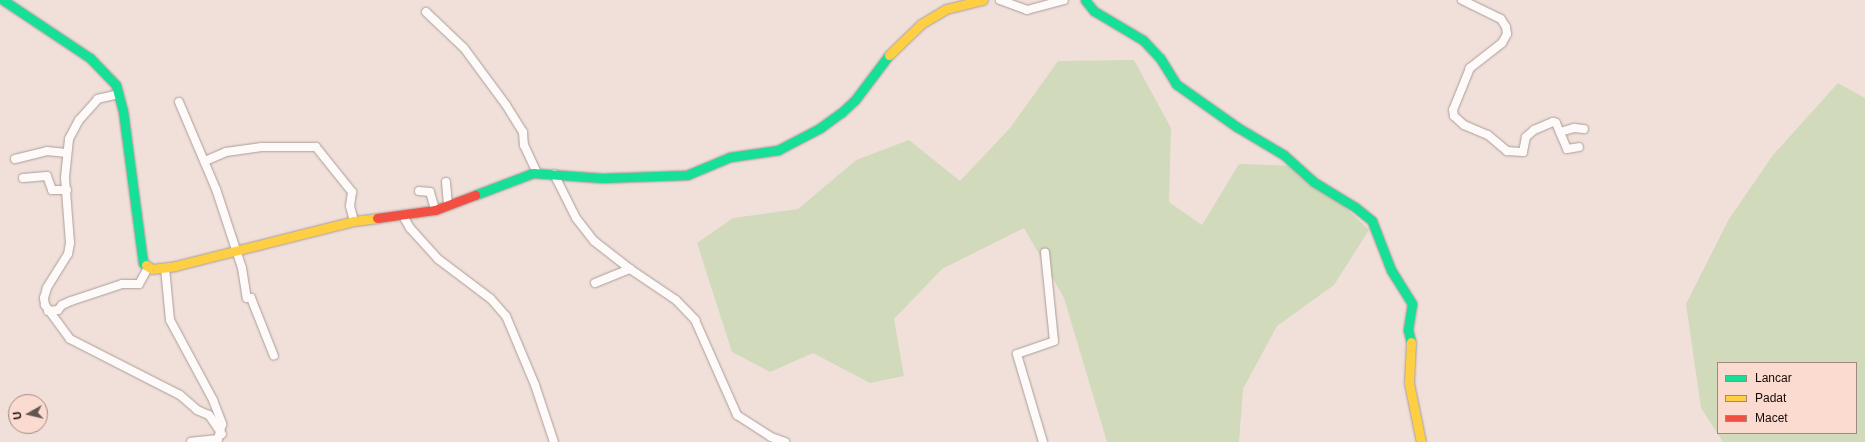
<!DOCTYPE html>
<html>
<head>
<meta charset="utf-8">
<style>
	body { margin:0 }
	#map { position:relative; width:1865px; height:442px; overflow:hidden; background:#f1e0da; font-family:Arial,sans-serif }
	div>[style] { position:absolute }
	.green>* { inset:0; background:#d1dabb }
	.roads { filter:drop-shadow(0 0 1px #aa9d98) drop-shadow(0 0 1px #aa9d98) }
	.street>* { height:8px; margin:-4px; padding:0 4px; transform-origin:4px; border-radius:4px; background:#fdfaf9 }
	.fast>* { height:9px; margin:-4.5px; padding:0 4.5px; transform-origin:4.5px; border-radius:4.5px; background:#16e098 }
	.slow>* { height:9px; margin:-4.5px; padding:0 4.5px; transform-origin:4.5px; border-radius:4.5px; background:#ffcf43 }
	.jam>* { height:9px; margin:-4.5px; padding:0 4.5px; transform-origin:4.5px; border-radius:4.5px; background:#f24e42 }
	span { translate:-50% -50%; white-space:nowrap; text-align:center; line-height:1.15; -webkit-text-stroke:4px #fbdbd0; paint-order:stroke }
	.legend { position:absolute; left:1717px; top:362px; width:140px; height:72px; box-sizing:border-box; background:#fbdbd0; border:1px solid #9f8880; margin:0; padding:5px 7px; list-style:none; font-size:12px; color:#150b07 }
	.legend li { display:flex; align-items:center; gap:8px; height:20px }
	.legend b { width:20px; border:1px solid #9f8880 }
	.north { position:absolute; left:8px; top:394px; width:40px; height:40px; box-sizing:border-box; background:#fbdbd0; border:1px solid #9f8880; border-radius:50%; rotate:262deg; font-size:11px; font-weight:700; line-height:16px; text-align:center; color:#150b07 }
	.north::after { content:''; display:block; margin:auto; width:14px; height:18px; background:#625651; clip-path:polygon(50% 0,100% 100%,50% 72%,0 100%) }
</style>
</head>
<body>
<div id="map">
	<div class="green">
		<div style="clip-path:polygon(1134px 60px,1171px 128px,1169px 202px,1202px 225px,1239px 164px,1302px 166px,1369px 230px,1334px 285px,1277px 326px,1243px 389px,1239px 442px,1107px 442px,1064px 298px,1024px 228px,942px 269px,894px 319px,904px 376px,870px 383px,813px 353px,770px 372px,732px 352px,697px 243px,733px 218px,798px 209px,856px 160px,909px 140px,960px 181px,1010px 128px,1058px 61px)"></div>
		<div style="clip-path:polygon(evenodd,1838px 83px,1865px 98px,1865px 442px,1723px 442px,1701px 408px,1686px 304px,1729px 219px,1773px 155px,1838px 83px,1718px 363px,1856px 363px,1856px 433px,1718px 433px,1718px 363px)"></div>
	</div>
	<div class="roads">
		<div class="street">
			<div style="left:1000px;top:0;width:29px;rotate:20deg"></div>
			<div style="left:1027px;top:10px;width:38px;rotate:-15deg"></div>
			<div style="left:1462px;top:0;width:43px;rotate:26deg"></div>
			<div style="left:1501px;top:19px;width:9px;rotate:58deg"></div>
			<div style="left:1506px;top:27px;width:7px;rotate:82deg"></div>
			<div style="left:1507px;top:34px;width:10px;rotate:119deg"></div>
			<div style="left:1502px;top:43px;width:41px;rotate:142deg"></div>
			<div style="left:1470px;top:68px;width:45px;rotate:112deg"></div>
			<div style="left:1453px;top:110px;width:6px;rotate:81deg"></div>
			<div style="left:1454px;top:116px;width:13px;rotate:42deg"></div>
			<div style="left:1464px;top:125px;width:26px;rotate:23deg"></div>
			<div style="left:1488px;top:135px;width:25px;rotate:40deg"></div>
			<div style="left:1507px;top:151px;width:16px;rotate:4deg"></div>
			<div style="left:1523px;top:152px;width:15px;rotate:-79deg"></div>
			<div style="left:1526px;top:137px;width:11px;rotate:-41deg"></div>
			<div style="left:1534px;top:130px;width:21px;rotate:-23deg"></div>
			<div style="left:1553px;top:122px;width:3px;rotate:18deg"></div>
			<div style="left:1556px;top:123px;width:28px;rotate:67deg"></div>
			<div style="left:1567px;top:149px;width:12px;rotate:-9deg"></div>
			<div style="left:426px;top:12px;width:52px;rotate:43.5deg"></div>
			<div style="left:464px;top:48px;width:71px;rotate:53.6deg"></div>
			<div style="left:506px;top:105px;width:32px;rotate:58deg"></div>
			<div style="left:523px;top:132px;width:13px;rotate:86deg"></div>
			<div style="left:524px;top:145px;width:31px;rotate:65deg"></div>
			<div style="left:119px;top:94px;width:22px;rotate:167deg"></div>
			<div style="left:98px;top:99px;width:28px;rotate:132deg"></div>
			<div style="left:79px;top:120px;width:21px;rotate:118deg"></div>
			<div style="left:69px;top:139px;width:39px;rotate:96deg"></div>
			<div style="left:65px;top:178px;width:65px;rotate:85.6deg"></div>
			<div style="left:70px;top:243px;width:11px;rotate:100deg"></div>
			<div style="left:68px;top:254px;width:40px;rotate:122deg"></div>
			<div style="left:47px;top:288px;width:10px;rotate:107deg"></div>
			<div style="left:44px;top:298px;width:7px;rotate:82deg"></div>
			<div style="left:45px;top:305px;width:42px;rotate:53.7deg"></div>
			<div style="left:70px;top:339px;width:123px;rotate:27deg"></div>
			<div style="left:180px;top:395px;width:23px;rotate:41deg"></div>
			<div style="left:197px;top:410px;width:13px;rotate:23deg"></div>
			<div style="left:209px;top:415px;width:23px;rotate:56deg"></div>
			<div style="left:179px;top:102px;width:95px;rotate:67deg"></div>
			<div style="left:216px;top:189px;width:83px;rotate:71.8deg"></div>
			<div style="left:242px;top:268px;width:30px;rotate:81deg"></div>
			<div style="left:247px;top:298px;width:4px"></div>
			<div style="left:251px;top:298px;width:62px;rotate:68.4deg"></div>
			<div style="left:1560px;top:132px;width:15px;rotate:-16deg"></div>
			<div style="left:1574px;top:128px;width:10px;rotate:6deg"></div>
			<div style="left:15px;top:159px;width:33px;rotate:-14deg"></div>
			<div style="left:47px;top:151px;width:19px;rotate:6deg"></div>
			<div style="left:205px;top:161px;width:23px;rotate:-23deg"></div>
			<div style="left:226px;top:152px;width:36px;rotate:-8deg"></div>
			<div style="left:262px;top:147px;width:54px"></div>
			<div style="left:316px;top:147px;width:58px;rotate:51.3deg"></div>
			<div style="left:352px;top:192px;width:14px;rotate:98deg"></div>
			<div style="left:350px;top:206px;width:16px;rotate:75deg"></div>
			<div style="left:554px;top:174px;width:49px;rotate:63.4deg"></div>
			<div style="left:576px;top:218px;width:29px;rotate:52deg"></div>
			<div style="left:594px;top:241px;width:46px;rotate:37.9deg"></div>
			<div style="left:630px;top:269px;width:55px;rotate:34deg"></div>
			<div style="left:676px;top:300px;width:28px;rotate:46deg"></div>
			<div style="left:695px;top:320px;width:104px;rotate:66.1deg"></div>
			<div style="left:737px;top:415px;width:40px;rotate:32.9deg"></div>
			<div style="left:771px;top:437px;width:15px;rotate:20deg"></div>
			<div style="left:23px;top:178px;width:24px;rotate:-5deg"></div>
			<div style="left:47px;top:176px;width:15px;rotate:70deg"></div>
			<div style="left:52px;top:190px;width:15px"></div>
			<div style="left:446px;top:182px;width:24px;rotate:85deg"></div>
			<div style="left:419px;top:191px;width:11px;rotate:5deg"></div>
			<div style="left:430px;top:192px;width:19px;rotate:74deg"></div>
			<div style="left:403px;top:216px;width:14px;rotate:60deg"></div>
			<div style="left:410px;top:228px;width:42px;rotate:47.9deg"></div>
			<div style="left:438px;top:259px;width:66px;rotate:37deg"></div>
			<div style="left:491px;top:299px;width:23px;rotate:49deg"></div>
			<div style="left:506px;top:316px;width:75px;rotate:67.2deg"></div>
			<div style="left:535px;top:385px;width:60px;rotate:71.6deg"></div>
			<div style="left:165px;top:268px;width:52px;rotate:84.5deg"></div>
			<div style="left:170px;top:320px;width:91px;rotate:61.7deg"></div>
			<div style="left:213px;top:400px;width:26px;rotate:69deg"></div>
			<div style="left:222px;top:424px;width:16px;rotate:105deg"></div>
			<div style="left:218px;top:439px;width:27px;rotate:174deg"></div>
			<div style="left:595px;top:283px;width:38px;rotate:-22deg"></div>
			<div style="left:48px;top:311px;width:10px;rotate:-6deg"></div>
			<div style="left:58px;top:310px;width:6px;rotate:-51deg"></div>
			<div style="left:62px;top:305px;width:10px;rotate:-24deg"></div>
			<div style="left:71px;top:301px;width:54px;rotate:-18.4deg"></div>
			<div style="left:122px;top:284px;width:17px"></div>
			<div style="left:139px;top:284px;width:18px;rotate:-61deg"></div>
			<div style="left:1043px;top:442px;width:92px;rotate:-106.5deg"></div>
			<div style="left:1017px;top:354px;width:39px;rotate:-19deg"></div>
			<div style="left:1054px;top:341px;width:89px;rotate:-95.8deg"></div>
		</div>
		<div class="fast">
			<div style="left:3px;top:0;width:105px;rotate:33.7deg"></div>
			<div style="left:90px;top:58px;width:37px;rotate:46deg"></div>
			<div style="left:116px;top:85px;width:27px;rotate:75deg"></div>
			<div style="left:123px;top:111px;width:153px;rotate:82.5deg"></div>
			<div style="left:143px;top:263px;width:4px;rotate:34deg"></div>
			<div style="left:1085px;top:0;width:14px;rotate:51deg"></div>
			<div style="left:1094px;top:11px;width:57px;rotate:30.6deg"></div>
			<div style="left:1143px;top:40px;width:25px;rotate:47deg"></div>
			<div style="left:1160px;top:58px;width:31px;rotate:58deg"></div>
			<div style="left:1176px;top:84px;width:75px;rotate:35.2deg"></div>
			<div style="left:1237px;top:127px;width:55px;rotate:30.8deg"></div>
			<div style="left:1284px;top:155px;width:40px;rotate:42deg"></div>
			<div style="left:1314px;top:182px;width:48px;rotate:31.4deg"></div>
			<div style="left:1355px;top:207px;width:22px;rotate:39deg"></div>
			<div style="left:1372px;top:221px;width:53px;rotate:68.8deg"></div>
			<div style="left:1391px;top:270px;width:40px;rotate:58deg"></div>
			<div style="left:1412px;top:304px;width:26px;rotate:99deg"></div>
			<div style="left:1408px;top:330px;width:12px;rotate:76deg"></div>
			<div style="left:475px;top:195px;width:62px;rotate:-20.8deg"></div>
			<div style="left:533px;top:173px;width:69px;rotate:4.1deg"></div>
			<div style="left:602px;top:178px;width:85px;rotate:-2deg"></div>
			<div style="left:687px;top:175px;width:47px;rotate:-22.7deg"></div>
			<div style="left:730px;top:157px;width:49px;rotate:-8.3deg"></div>
			<div style="left:778px;top:150px;width:47px;rotate:-27.6deg"></div>
			<div style="left:820px;top:128px;width:26px;rotate:-36deg"></div>
			<div style="left:841px;top:113px;width:19px;rotate:-43deg"></div>
			<div style="left:855px;top:100px;width:56px;rotate:-52.9deg"></div>
		</div>
		<div class="slow">
			<div style="left:889px;top:55px;width:45px;rotate:-44.1deg"></div>
			<div style="left:921px;top:24px;width:29px;rotate:-31deg"></div>
			<div style="left:946px;top:9px;width:38px;rotate:-14deg"></div>
			<div style="left:146px;top:265px;width:7px;rotate:34deg"></div>
			<div style="left:152px;top:269px;width:23px;rotate:-7deg"></div>
			<div style="left:175px;top:266px;width:185px;rotate:-14.1deg"></div>
			<div style="left:354px;top:221px;width:23px;rotate:-7deg"></div>
			<div style="left:1411px;top:342px;width:41px;rotate:92.8deg"></div>
			<div style="left:1409px;top:383px;width:60px;rotate:78.5deg"></div>
		</div>
		<div class="jam">
			<div style="left:377px;top:218px;width:59px;rotate:-7.9deg"></div>
			<div style="left:435px;top:210px;width:43px;rotate:-20.6deg"></div>
		</div>
	</div>
	<ul class="legend">
	<li><b style="height:5px;background:#16e098"></b>Lancar</li>
	<li><b style="height:5px;background:#ffcf43"></b>Padat</li>
	<li><b style="height:5px;background:#f24e42"></b>Macet</li>
	</ul>
	<div class="north">U</div>
</div>
</body>
</html>
